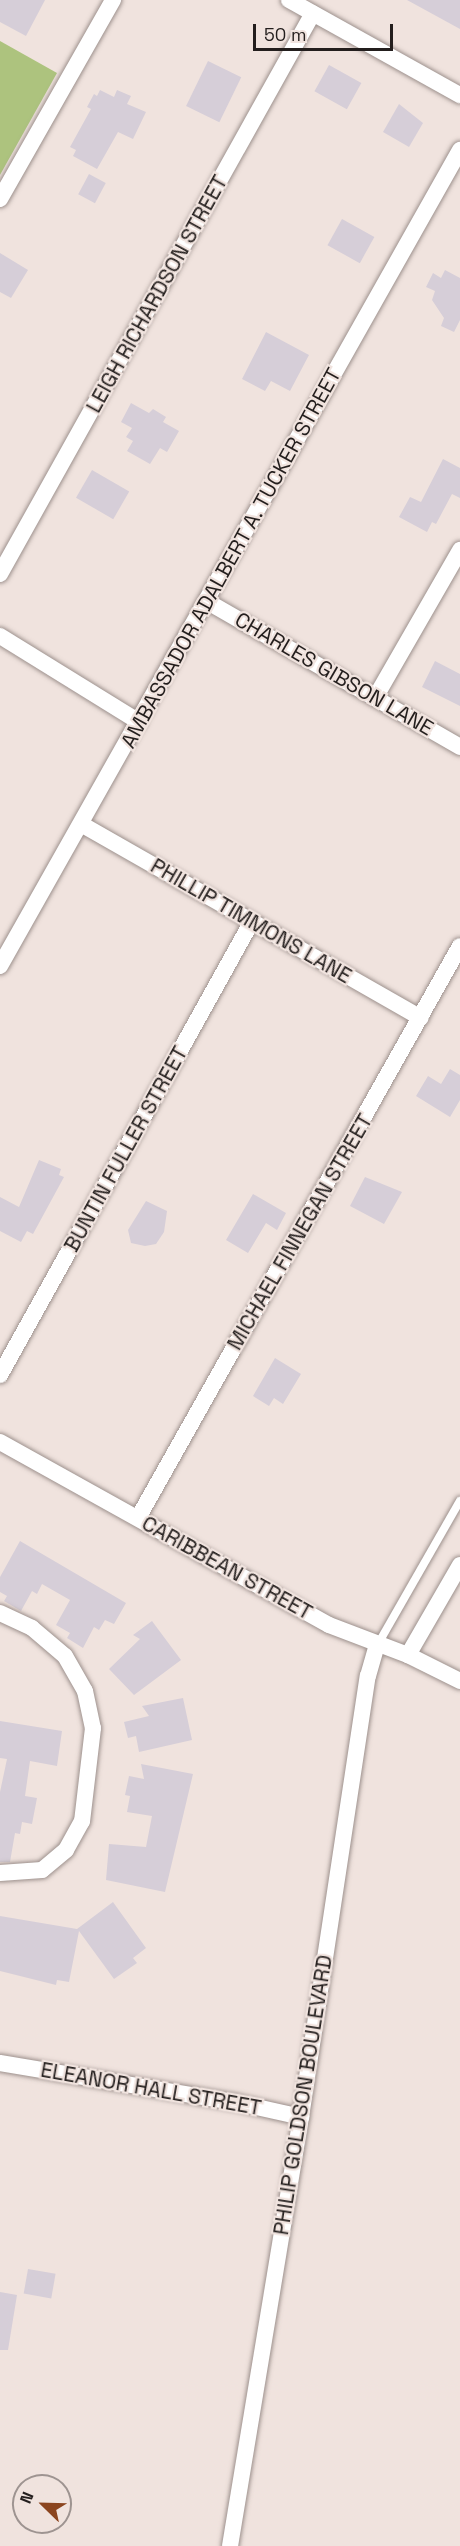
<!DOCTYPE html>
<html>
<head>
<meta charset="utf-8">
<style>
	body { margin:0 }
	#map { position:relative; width:460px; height:2546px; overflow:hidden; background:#f0e3de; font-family:"Space Grotesk",sans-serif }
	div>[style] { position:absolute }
	.green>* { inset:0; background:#adc37e }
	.building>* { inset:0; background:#d6ced8; transform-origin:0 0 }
	.roads { filter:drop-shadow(0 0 2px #9d918d) drop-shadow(0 0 2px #9d918d) }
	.service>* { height:8px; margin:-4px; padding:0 4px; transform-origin:4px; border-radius:4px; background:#fff }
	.minor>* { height:16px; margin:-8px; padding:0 8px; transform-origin:8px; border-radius:8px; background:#fff }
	span { translate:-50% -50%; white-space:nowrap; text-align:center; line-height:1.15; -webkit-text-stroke:4.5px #f0e3de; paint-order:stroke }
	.street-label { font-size:21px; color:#231e1d }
	.north { position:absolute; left:12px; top:2474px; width:60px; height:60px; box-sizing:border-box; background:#f0e3de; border:2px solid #9e9491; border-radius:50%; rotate:293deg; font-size:16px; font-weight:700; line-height:24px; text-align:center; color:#231e1d }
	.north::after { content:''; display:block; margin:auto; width:21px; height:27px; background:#8b451f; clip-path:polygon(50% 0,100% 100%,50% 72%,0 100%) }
	.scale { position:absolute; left:253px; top:24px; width:140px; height:27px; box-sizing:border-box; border:3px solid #231e1d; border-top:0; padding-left:8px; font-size:18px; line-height:21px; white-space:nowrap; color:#231e1d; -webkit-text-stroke:4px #f0e3de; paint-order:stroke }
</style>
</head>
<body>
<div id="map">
	<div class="green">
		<div style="clip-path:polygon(0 41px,57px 73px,0 175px)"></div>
	</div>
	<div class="building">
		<div style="clip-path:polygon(0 0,45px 0,26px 36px,0 22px)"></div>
		<div style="clip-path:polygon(407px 0,460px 0,460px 29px)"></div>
		<div style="left:208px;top:61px;width:37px;height:50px;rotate:26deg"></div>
		<div style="left:329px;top:65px;width:37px;height:30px;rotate:29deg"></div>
		<div style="clip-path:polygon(100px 90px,114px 97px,117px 90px,131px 96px,127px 104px,146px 112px,133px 139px,118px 132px,97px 169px,73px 156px,76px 150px,70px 147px,91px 109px,87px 107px,94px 94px,97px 96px)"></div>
		<div style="clip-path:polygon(399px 104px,423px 123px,409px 147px,383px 132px)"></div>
		<div style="left:89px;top:174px;width:19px;height:23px;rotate:28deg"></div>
		<div style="left:342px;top:219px;width:37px;height:30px;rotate:29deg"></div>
		<div style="clip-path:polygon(0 253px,28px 270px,11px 298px,0 292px)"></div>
		<div style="clip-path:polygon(445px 270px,460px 278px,460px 320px,454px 332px,441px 326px,444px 318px,432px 300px,435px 291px,426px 287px,433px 273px,441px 278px)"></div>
		<div style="clip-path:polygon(266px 332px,309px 355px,290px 391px,271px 381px,265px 391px,242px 379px)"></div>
		<div style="clip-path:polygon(131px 403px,149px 413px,153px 409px,166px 417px,163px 422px,179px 431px,167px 452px,160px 448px,150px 464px,127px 451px,133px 441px,126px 437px,132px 428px,121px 422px)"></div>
		<div style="clip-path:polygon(443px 459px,460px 468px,460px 498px,452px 494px,436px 524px,432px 522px,427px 532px,399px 517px,410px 497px,421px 502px)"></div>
		<div style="left:92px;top:470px;width:43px;height:32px;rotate:30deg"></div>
		<div style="clip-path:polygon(435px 661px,460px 674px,460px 706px,422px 687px)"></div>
		<div style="clip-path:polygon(450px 1069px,460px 1075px,460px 1100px,450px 1117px,416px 1096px,428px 1076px,441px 1084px)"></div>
		<div style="clip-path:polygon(39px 1160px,61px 1169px,59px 1175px,64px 1177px,33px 1234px,27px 1231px,21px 1242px,0 1231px,0 1197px,19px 1207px)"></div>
		<div style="clip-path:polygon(365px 1177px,402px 1192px,384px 1224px,350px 1206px)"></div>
		<div style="clip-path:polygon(253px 1194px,286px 1213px,277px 1230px,266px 1223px,248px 1253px,226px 1240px)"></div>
		<div style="clip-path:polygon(146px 1201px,167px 1211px,164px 1232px,156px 1244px,145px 1246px,131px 1243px,128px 1230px)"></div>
		<div style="clip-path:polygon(275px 1358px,301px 1374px,283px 1404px,274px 1398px,269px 1406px,253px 1396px)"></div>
		<div style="clip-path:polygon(20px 1541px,126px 1603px,114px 1624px,105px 1620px,99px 1630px,94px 1627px,83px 1648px,67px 1638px,70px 1633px,56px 1625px,70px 1600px,42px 1584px,37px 1594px,32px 1591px,21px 1611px,4px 1601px,7px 1596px,0 1592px,0 1577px)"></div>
		<div style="clip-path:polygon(152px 1621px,181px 1660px,134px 1695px,109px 1669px,140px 1639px,133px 1635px)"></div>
		<div style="clip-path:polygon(183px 1698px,192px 1740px,139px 1752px,136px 1736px,128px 1738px,124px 1722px,149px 1716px,142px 1706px)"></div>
		<div style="clip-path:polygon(0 1721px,62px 1731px,57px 1766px,30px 1761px,25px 1796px,37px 1798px,32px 1824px,22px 1822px,20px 1834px,15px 1833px,10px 1862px,0 1862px,0 1792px,7px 1759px,0 1758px)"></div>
		<div style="clip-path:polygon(141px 1764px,193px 1774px,165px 1892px,106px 1880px,109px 1844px,146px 1847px,152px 1816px,127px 1812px,130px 1796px,125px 1795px,129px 1776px,144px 1779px)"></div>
		<div style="clip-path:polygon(113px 1902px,146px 1948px,133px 1958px,137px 1963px,114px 1979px,79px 1931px,69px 1982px,57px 1980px,56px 1985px,0 1971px,0 1916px,77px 1929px)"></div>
		<div style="left:28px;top:2269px;width:28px;height:25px;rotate:10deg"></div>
		<div style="clip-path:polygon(0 2292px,17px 2295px,8px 2350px,0 2350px)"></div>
	</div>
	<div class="roads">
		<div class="service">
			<div style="left:378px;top:1644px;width:165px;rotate:-60.2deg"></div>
		</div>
		<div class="minor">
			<div style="left:289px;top:0;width:196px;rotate:29.1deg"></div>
			<div style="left:0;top:199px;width:229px;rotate:-60.4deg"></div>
			<div style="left:0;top:574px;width:642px;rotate:-60.84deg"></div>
			<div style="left:208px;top:602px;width:291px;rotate:29.9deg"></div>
			<div style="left:0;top:636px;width:163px;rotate:31.7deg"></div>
			<div style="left:375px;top:698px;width:171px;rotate:-60.1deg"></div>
			<div style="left:81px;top:824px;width:391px;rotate:29.7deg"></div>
			<div style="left:0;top:966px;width:937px;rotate:-60.59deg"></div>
			<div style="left:0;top:1375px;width:517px;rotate:-60.96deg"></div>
			<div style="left:0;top:1442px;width:376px;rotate:29.1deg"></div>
			<div style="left:329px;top:1625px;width:85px;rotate:20.8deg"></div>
			<div style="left:408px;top:1655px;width:58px;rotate:26.6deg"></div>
			<div style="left:138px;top:1518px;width:656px;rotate:-60.62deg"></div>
			<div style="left:0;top:1613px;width:35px;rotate:25deg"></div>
			<div style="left:32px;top:1628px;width:43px;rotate:40.3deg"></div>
			<div style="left:65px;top:1656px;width:40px;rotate:60.3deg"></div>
			<div style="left:85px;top:1691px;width:38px;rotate:78deg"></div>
			<div style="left:93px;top:1728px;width:94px;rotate:96.7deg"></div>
			<div style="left:82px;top:1821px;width:33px;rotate:119deg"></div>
			<div style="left:66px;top:1850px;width:31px;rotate:140deg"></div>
			<div style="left:42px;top:1870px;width:42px;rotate:175.9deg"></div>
			<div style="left:408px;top:1655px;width:104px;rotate:-60deg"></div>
			<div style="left:0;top:2063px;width:237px;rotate:9.5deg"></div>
			<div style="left:234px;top:2102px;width:69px;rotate:12.6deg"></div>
			<div style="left:230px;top:2546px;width:435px;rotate:-80.6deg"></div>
			<div style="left:301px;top:2117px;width:446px;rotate:-81.4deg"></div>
			<div style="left:368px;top:1676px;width:32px;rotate:-74deg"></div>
		</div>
	</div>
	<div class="street-label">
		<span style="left:157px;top:294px;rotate:-61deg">LEIGH RICHARDSON STREET</span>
		<span style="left:231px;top:558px;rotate:-61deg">AMBASSADOR ADALBERT A. TUCKER STREET</span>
		<span style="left:334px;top:674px;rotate:30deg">CHARLES GIBSON LANE</span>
		<span style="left:251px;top:921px;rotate:30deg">PHILLIP TIMMONS LANE</span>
		<span style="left:126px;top:1149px;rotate:-61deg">BUNTIN FULLER STREET</span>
		<span style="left:300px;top:1232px;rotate:-60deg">MICHAEL FINNEGAN STREET</span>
		<span style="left:227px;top:1568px;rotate:29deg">CARIBBEAN STREET</span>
		<span style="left:151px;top:2089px;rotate:10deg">ELEANOR HALL STREET</span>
		<span style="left:303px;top:2095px;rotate:-81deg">PHILIP GOLDSON BOULEVARD</span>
	</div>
	<div class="north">N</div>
	<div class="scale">50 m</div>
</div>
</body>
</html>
